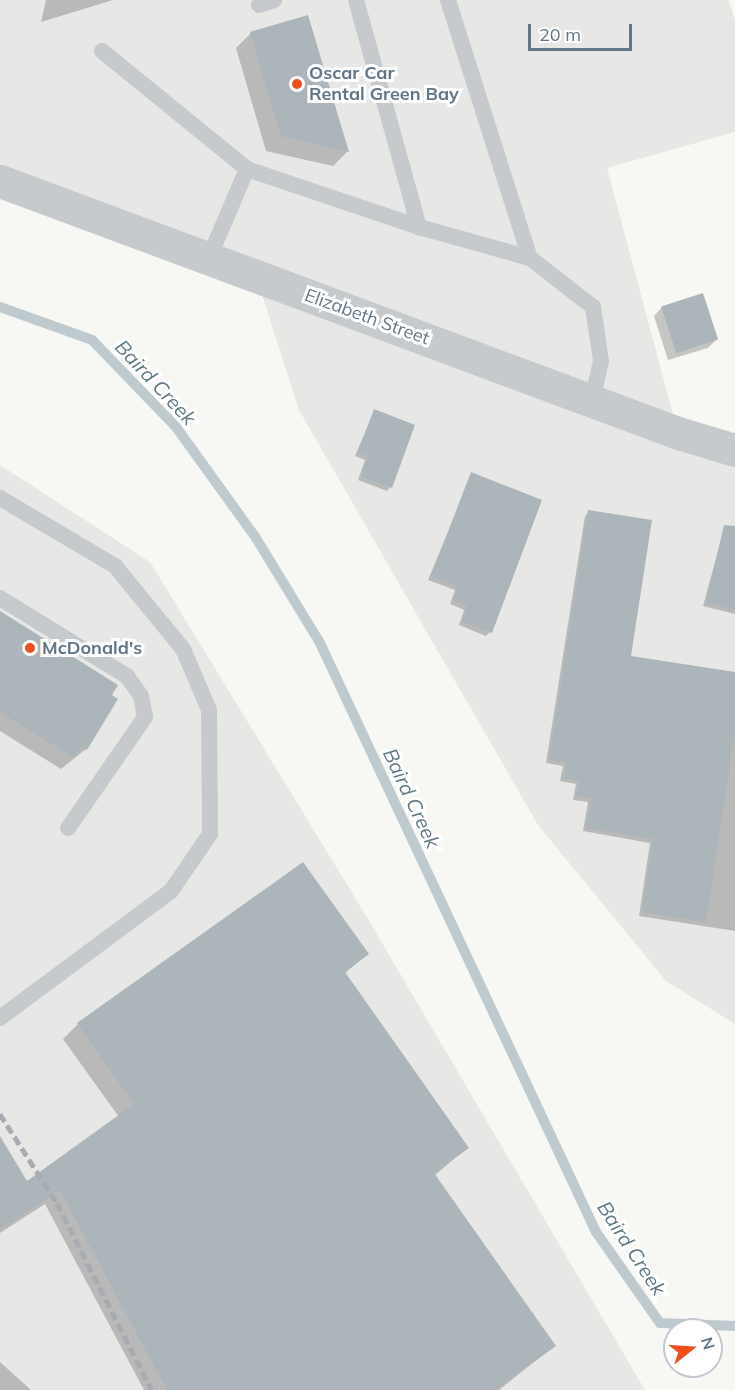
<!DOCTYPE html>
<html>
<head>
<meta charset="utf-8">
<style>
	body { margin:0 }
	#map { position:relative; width:735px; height:1390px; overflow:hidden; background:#f7f7f3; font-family:Mulish,sans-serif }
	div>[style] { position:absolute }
	.built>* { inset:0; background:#e7e8e6 }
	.shadow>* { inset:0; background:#0003 }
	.stream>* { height:10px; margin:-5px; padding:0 5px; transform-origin:5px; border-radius:5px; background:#bfcacf }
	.building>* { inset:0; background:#acb5ba; transform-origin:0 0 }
	.service>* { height:16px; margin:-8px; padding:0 8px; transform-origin:8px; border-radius:8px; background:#c6cacd }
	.minor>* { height:33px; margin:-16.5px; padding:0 16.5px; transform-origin:16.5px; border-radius:16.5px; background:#c6cacd }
	.rail>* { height:4.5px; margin-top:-2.25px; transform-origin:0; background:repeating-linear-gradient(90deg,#a6acb2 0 9px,transparent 0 13.5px) }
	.dots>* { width:16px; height:16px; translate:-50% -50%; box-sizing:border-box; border:3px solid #fff; border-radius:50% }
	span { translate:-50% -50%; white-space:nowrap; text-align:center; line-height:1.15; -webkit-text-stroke:6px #fff; paint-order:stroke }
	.poi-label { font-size:18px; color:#637686; font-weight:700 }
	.left { translate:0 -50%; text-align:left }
	.street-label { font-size:18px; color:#637686 }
	.water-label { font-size:20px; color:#5f7883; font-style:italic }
	.north { position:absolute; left:663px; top:1318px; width:60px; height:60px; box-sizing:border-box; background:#fff; border:2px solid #c1c8cf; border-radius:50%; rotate:73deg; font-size:16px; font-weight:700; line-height:24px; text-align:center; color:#637686 }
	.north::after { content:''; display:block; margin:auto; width:21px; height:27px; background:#ee4f1b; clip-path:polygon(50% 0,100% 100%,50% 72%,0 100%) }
	.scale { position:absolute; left:528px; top:24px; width:104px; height:27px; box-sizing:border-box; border:3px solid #637686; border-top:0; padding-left:8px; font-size:18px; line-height:21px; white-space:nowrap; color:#637686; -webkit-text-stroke:4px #fff; paint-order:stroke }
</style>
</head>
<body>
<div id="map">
	<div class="built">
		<div style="clip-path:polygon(0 0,729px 0,735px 21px,735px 132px,607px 168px,678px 433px,735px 450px,735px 1024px,666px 981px,538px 825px,299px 410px,256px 276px,0 181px)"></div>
		<div style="clip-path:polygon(0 465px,150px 562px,365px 914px,645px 1390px,0 1390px)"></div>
	</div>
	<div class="shadow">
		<div style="clip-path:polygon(46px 0,113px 0,41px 22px)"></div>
		<div style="clip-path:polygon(307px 17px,347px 152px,333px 166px,266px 151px,236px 48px,251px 33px)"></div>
		<div style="clip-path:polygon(662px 307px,716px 340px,708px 348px,668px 360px,654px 316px)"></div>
		<div style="clip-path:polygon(374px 411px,390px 487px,387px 491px,358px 480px,365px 460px,355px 456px)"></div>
		<div style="clip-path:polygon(472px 474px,490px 632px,486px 636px,459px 625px,464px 610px,450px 604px,455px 590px,428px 580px)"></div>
		<div style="clip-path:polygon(589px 512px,629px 657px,735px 674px,735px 931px,639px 916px,650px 843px,583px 831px,588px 802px,573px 800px,576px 784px,560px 781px,563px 766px,546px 763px,585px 516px)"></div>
		<div style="clip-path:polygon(721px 540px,735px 544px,735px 614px,703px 606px)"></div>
		<div style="clip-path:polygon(0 613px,86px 749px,61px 769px,0 731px)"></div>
		<div style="clip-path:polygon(303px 864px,367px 954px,344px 974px,467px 1148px,434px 1176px,554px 1346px,499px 1390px,144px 1390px,45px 1204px,0 1233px,0 1144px,27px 1183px,119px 1117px,63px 1039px,78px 1024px)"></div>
		<div style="clip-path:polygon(0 1362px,31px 1390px,0 1390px)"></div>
	</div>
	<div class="stream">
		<div style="left:0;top:307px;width:98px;rotate:19.7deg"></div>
		<div style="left:92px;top:340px;width:121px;rotate:46deg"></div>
		<div style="left:176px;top:427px;width:137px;rotate:54.2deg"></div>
		<div style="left:256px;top:538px;width:123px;rotate:58.6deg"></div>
		<div style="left:320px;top:643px;width:650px;rotate:64.89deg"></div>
		<div style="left:596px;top:1232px;width:111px;rotate:54.9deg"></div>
		<div style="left:660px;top:1323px;width:75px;rotate:2.3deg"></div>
	</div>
	<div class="building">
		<div style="clip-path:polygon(308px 15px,349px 152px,281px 136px,250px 32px)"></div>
		<div style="left:703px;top:293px;width:49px;height:44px;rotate:72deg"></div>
		<div style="clip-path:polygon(374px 409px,415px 425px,392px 488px,361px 476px,368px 456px,358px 452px)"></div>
		<div style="clip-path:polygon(471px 472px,542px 500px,492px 633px,462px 621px,467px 606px,453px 600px,458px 586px,431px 576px)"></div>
		<div style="clip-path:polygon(588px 510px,652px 520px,631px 656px,735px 672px,735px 730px,706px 922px,642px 912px,653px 839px,586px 828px,591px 798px,576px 796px,579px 781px,564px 778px,566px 763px,549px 760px)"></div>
		<div style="clip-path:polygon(724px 525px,735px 526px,735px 610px,706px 602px)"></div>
		<div style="clip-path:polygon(0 611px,118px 685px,112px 695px,118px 699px,87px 750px,81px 746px,74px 758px,0 712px)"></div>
		<div style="clip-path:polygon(303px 862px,369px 954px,345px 972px,469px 1148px,434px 1173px,556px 1346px,495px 1390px,167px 1390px,60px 1190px,0 1229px,0 1136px,27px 1181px,134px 1104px,77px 1023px)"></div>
	</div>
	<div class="service">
		<div style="left:356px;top:0;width:236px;rotate:74.5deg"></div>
		<div style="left:448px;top:0;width:271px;rotate:72.4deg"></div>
		<div style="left:259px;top:5px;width:16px;rotate:-18deg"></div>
		<div style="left:102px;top:51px;width:187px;rotate:39.1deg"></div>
		<div style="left:247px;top:169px;width:182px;rotate:18.6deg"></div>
		<div style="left:419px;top:227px;width:115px;rotate:15.6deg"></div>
		<div style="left:530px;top:258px;width:80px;rotate:37.9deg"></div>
		<div style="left:593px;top:307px;width:55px;rotate:81.6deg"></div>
		<div style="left:601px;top:361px;width:41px;rotate:102.7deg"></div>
		<div style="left:209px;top:258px;width:97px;rotate:-66.9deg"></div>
		<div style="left:0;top:498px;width:134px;rotate:30.6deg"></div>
		<div style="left:115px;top:566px;width:107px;rotate:50.7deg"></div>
		<div style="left:183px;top:649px;width:66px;rotate:66.9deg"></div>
		<div style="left:209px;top:710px;width:124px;rotate:89.5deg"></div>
		<div style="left:210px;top:834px;width:69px;rotate:124.4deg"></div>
		<div style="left:171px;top:891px;width:213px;rotate:143.4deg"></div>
		<div style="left:0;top:598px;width:149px;rotate:31.6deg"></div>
		<div style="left:127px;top:676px;width:24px;rotate:55deg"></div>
		<div style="left:141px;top:696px;width:21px;rotate:79deg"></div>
		<div style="left:145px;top:717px;width:135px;rotate:124.7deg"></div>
	</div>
	<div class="minor">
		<div style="left:0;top:181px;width:723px;rotate:20.39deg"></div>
		<div style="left:678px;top:433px;width:59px;rotate:16.6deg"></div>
	</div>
	<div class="rail">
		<div style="left:0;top:1114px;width:106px;rotate:57.4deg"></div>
		<div style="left:57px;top:1203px;width:210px;rotate:63.1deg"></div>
	</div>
	<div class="dots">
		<div style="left:297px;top:84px;background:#ee4f1b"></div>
		<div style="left:30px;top:648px;background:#ee4f1b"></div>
	</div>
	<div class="poi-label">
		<span class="left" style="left:309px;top:84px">Oscar Car<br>Rental Green Bay</span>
		<span class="left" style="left:42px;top:648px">McDonald's</span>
	</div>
	<div class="street-label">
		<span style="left:367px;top:317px;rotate:20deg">Elizabeth Street</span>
	</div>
	<div class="water-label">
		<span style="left:156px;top:382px;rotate:47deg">Baird Creek</span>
		<span style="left:412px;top:798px;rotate:65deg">Baird Creek</span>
		<span style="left:632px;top:1248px;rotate:57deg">Baird Creek</span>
	</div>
	<div class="north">N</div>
	<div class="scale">20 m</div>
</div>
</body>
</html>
